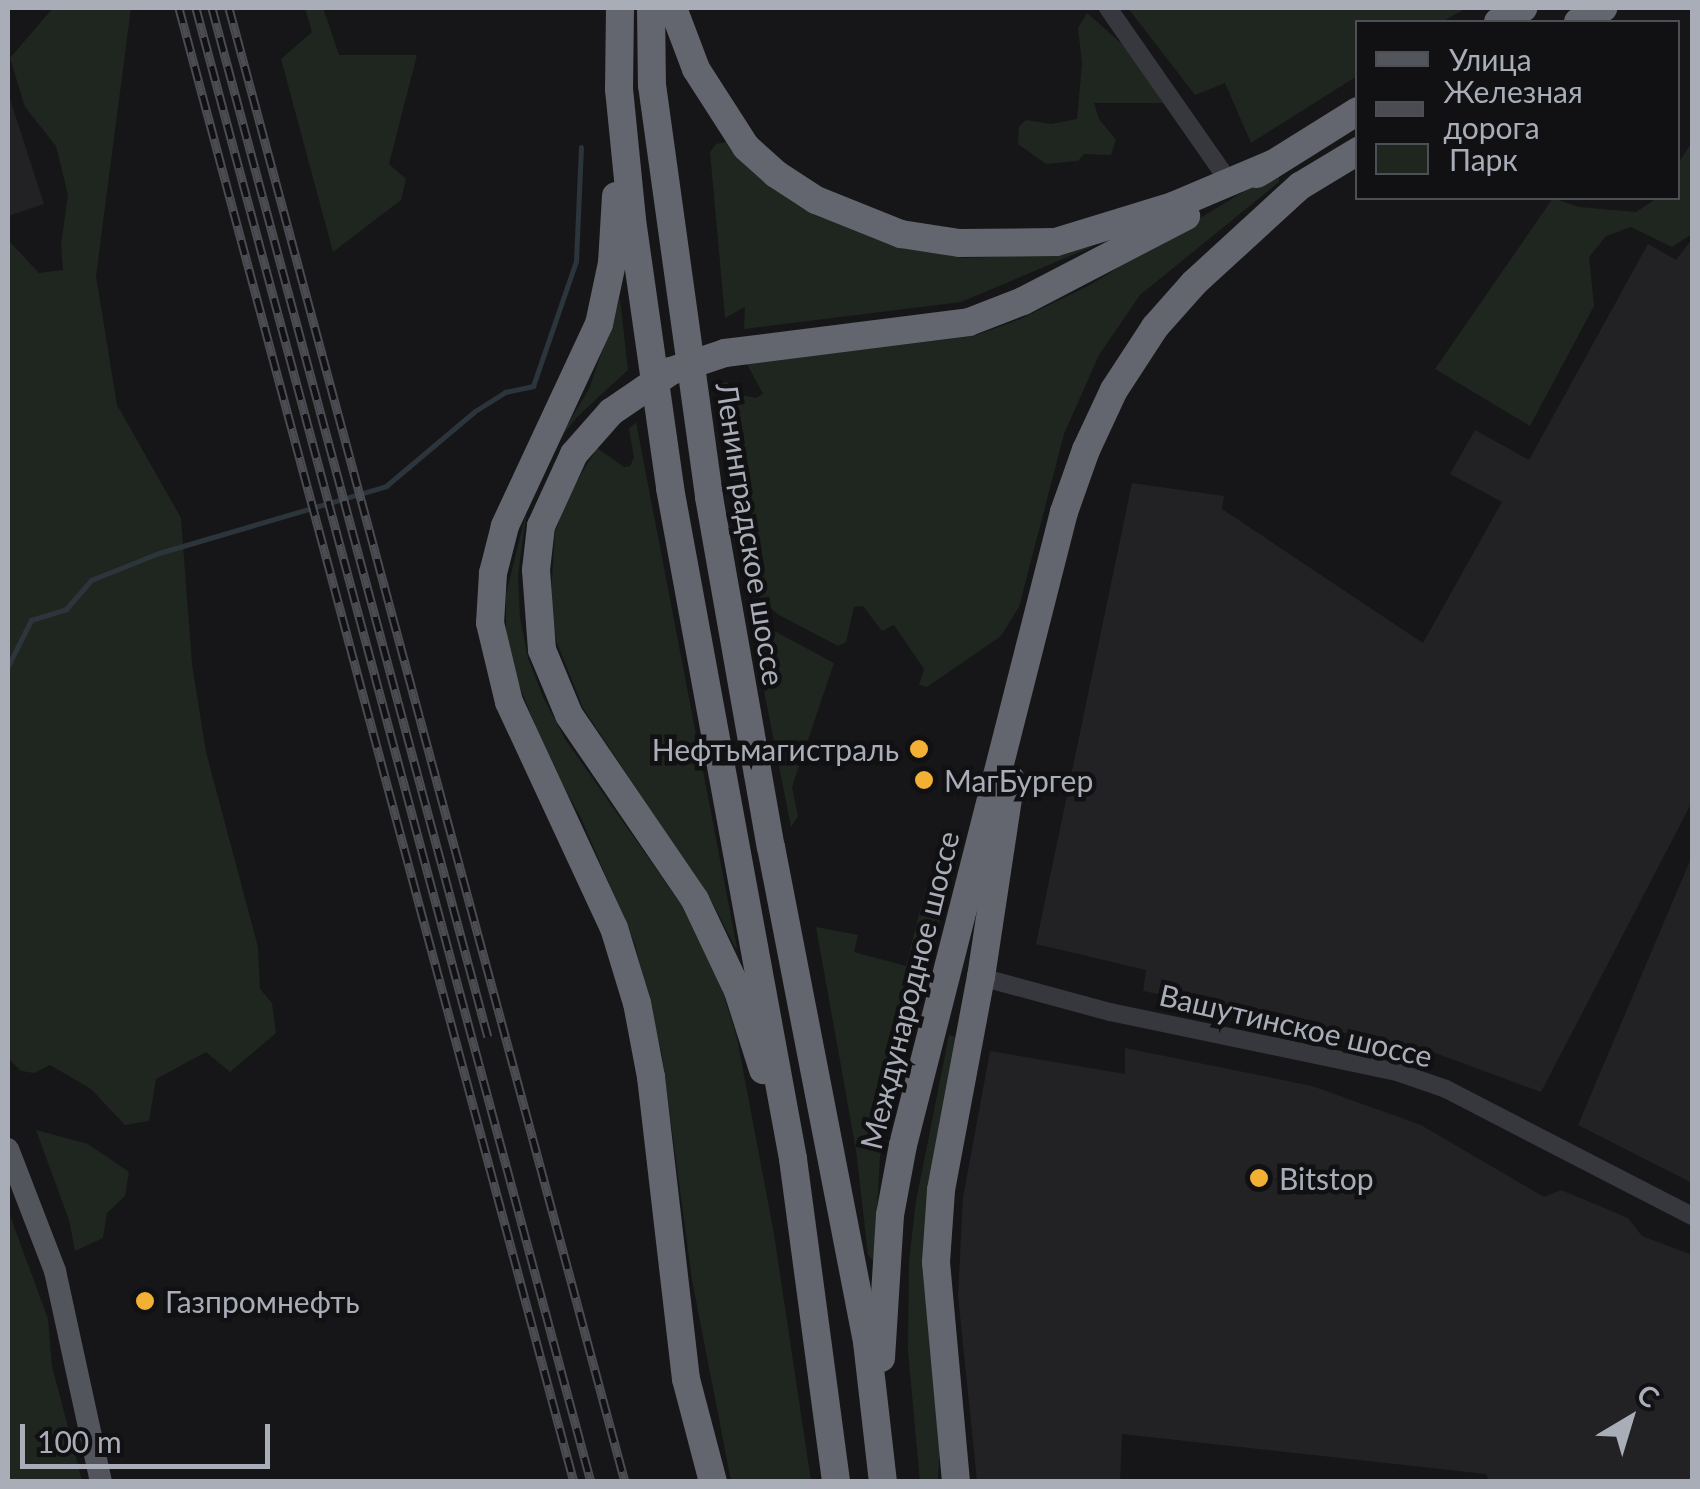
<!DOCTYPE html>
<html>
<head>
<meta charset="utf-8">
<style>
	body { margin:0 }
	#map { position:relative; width:1700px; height:1489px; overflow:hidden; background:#161618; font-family:Lato,sans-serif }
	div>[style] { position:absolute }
	.built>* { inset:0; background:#222225 }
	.green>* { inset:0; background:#1e261f }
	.stream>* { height:5px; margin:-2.5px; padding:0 2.5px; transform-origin:2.5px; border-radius:2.5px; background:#2c353c }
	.minor>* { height:18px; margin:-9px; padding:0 9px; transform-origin:9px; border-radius:9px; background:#37383d }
	.major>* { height:22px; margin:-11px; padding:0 11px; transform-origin:11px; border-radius:11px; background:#53555c }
	.highway>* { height:28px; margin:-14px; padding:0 14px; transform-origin:14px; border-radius:14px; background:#63666e }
	.rail>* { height:9px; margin-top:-4.5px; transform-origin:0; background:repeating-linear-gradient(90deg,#111113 0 15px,#4a4c52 0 30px); box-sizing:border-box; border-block:2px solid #4a4c52 }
	.highway-bridge>* { height:28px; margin:-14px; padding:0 14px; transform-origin:14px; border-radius:14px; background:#63666e }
	.dots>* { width:28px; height:28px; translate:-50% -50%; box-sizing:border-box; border:5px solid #111113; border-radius:50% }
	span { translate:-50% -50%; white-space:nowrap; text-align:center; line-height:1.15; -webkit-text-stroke:9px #111113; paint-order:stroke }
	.street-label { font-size:30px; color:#a8adb8 }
	.poi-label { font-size:30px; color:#a8adb8 }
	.right { translate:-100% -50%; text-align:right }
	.left { translate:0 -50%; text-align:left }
	.frame { position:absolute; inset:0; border:10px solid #a8adb8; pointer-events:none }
	.legend { position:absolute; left:1355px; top:20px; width:325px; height:180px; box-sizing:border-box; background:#111113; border:2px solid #4d4f55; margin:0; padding:12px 18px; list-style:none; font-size:30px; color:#a8adb8 }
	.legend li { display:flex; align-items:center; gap:20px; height:50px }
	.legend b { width:50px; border:2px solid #4d4f55 }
	.north { position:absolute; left:1580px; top:1369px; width:100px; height:100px; -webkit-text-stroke:8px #111113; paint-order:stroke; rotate:38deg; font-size:28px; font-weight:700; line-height:40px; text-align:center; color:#a8adb8 }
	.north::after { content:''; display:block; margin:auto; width:35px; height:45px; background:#a8adb8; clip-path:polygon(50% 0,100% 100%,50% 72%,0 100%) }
	.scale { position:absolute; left:20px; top:1424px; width:250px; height:45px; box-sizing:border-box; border:5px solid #a8adb8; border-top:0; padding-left:12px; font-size:30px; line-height:35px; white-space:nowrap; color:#a8adb8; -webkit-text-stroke:8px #111113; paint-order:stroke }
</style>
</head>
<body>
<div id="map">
	<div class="built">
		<div style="clip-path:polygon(8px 93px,44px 204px,8px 216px)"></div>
		<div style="clip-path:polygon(1692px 239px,1692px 802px,1541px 1092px,1427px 1050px,1143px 991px,1146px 970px,1036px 944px,1132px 483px,1224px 496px,1222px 509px,1423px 643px,1502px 502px,1450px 474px,1475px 430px,1529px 460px,1648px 244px,1676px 260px)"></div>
		<div style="clip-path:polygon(1692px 856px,1692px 1183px,1578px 1125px)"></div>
		<div style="clip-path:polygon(1125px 1048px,1312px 1086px,1421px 1125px,1544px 1197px,1561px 1190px,1628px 1218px,1642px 1236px,1692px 1255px,1692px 1481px,1489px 1481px,1486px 1474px,1122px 1434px,1120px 1481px,977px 1481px,958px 1296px,963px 1198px,990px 1051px,1125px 1074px)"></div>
	</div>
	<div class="green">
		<div style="clip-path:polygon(53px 8px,131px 8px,96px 276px,117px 405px,181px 518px,192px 664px,206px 752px,258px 947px,260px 989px,272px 1003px,276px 1033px,230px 1072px,206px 1052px,156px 1079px,149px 1121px,125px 1125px,91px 1089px,50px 1065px,34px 1073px,21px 1071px,8px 1058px,8px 240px,39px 273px,63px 270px,61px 245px,68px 195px,56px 146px,25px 107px,10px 58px)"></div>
		<div style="clip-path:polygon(305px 8px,323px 8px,339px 55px,417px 55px,389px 164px,406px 179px,401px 200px,333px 252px,281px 59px,312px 32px)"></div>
		<div style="clip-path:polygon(1128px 8px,1466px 8px,1442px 22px,1358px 22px,1357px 76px,1251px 143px,1225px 83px,1195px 95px)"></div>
		<div style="clip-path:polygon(1087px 13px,1132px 53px,1163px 103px,1094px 103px,1099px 119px,1116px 140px,1111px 155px,1084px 154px,1078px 161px,1046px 164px,1018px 144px,1019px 127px,1026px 120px,1051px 124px,1077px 119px,1082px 64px,1078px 28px)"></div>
		<div style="clip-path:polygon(727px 142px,811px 210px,882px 240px,962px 258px,1051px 255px,1094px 246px,961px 302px,744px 329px,745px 307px,725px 318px,710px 152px,716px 144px)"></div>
		<div style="clip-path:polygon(1692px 142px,1692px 234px,1672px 247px,1631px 227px,1606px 236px,1589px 257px,1594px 306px,1530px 426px,1435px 369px,1553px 198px,1579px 207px,1636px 212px,1657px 198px,1678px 198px,1678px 164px)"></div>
		<div style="clip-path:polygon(1273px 174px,1279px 176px,1279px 182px,1140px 295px,1099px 355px,1064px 434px,1019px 607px,1001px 636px,927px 687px,919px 685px,924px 669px,894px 625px,882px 631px,863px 606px,854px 607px,846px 642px,838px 646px,779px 615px,760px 599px,747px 560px,719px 384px,727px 382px,737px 394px,756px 398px,763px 394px,747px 364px,974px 336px,1018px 320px,1088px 286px)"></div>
		<div style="clip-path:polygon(620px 299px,628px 370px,577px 417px,557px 442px,589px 389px)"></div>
		<div style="clip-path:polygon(636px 422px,737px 948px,736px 949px,713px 904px,583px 708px,557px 643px,550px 609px,555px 532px,569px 494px,597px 448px,624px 467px,630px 466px,634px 458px,629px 429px)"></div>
		<div style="clip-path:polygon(527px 509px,518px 575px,520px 618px,528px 658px,543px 697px,565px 739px,687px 913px,718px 976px,737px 1038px,774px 1234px,811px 1481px,731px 1481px,692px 1280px,662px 1055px,635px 944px,581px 818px,548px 758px,513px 669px,506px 630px,506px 594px)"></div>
		<div style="clip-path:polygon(759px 623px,834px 663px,792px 787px,798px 816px,791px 827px,752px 630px)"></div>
		<div style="clip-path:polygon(926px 887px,937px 907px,940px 925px,880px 1157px,874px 1262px,868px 1255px,856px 1150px,816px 927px,858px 935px,854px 952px,906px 966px)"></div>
		<div style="clip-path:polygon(949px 1035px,959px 1038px,938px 1481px,920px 1482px,908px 1351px,909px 1261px,916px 1201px)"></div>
		<div style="clip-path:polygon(36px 1130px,88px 1144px,129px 1172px,125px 1196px,107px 1213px,103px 1238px,75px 1251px,69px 1220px)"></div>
		<div style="clip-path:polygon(8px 1210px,48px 1319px,52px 1366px,82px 1481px,8px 1481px)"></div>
	</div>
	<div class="stream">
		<div style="left:8px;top:666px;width:51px;rotate:-63.4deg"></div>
		<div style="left:31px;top:620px;width:37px;rotate:-17deg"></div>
		<div style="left:66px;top:609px;width:38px;rotate:-49deg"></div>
		<div style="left:91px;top:580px;width:73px;rotate:-21.7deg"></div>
		<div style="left:159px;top:553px;width:237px;rotate:-16.4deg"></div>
		<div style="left:386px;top:486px;width:116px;rotate:-40.1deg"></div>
		<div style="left:475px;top:411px;width:36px;rotate:-32deg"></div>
		<div style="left:505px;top:392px;width:29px;rotate:-12deg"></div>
		<div style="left:533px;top:386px;width:132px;rotate:-71deg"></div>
		<div style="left:576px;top:261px;width:114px;rotate:-87.5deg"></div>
	</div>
	<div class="minor">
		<div style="left:1108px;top:8px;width:210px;rotate:55.1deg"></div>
		<div style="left:981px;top:977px;width:134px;rotate:15.2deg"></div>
		<div style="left:1110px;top:1012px;width:293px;rotate:11.8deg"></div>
		<div style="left:1397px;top:1072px;width:52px;rotate:19.1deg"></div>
		<div style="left:1446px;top:1089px;width:277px;rotate:27.3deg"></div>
	</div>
	<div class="major">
		<div style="left:8px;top:1149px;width:131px;rotate:68.9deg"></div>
		<div style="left:55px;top:1271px;width:216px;rotate:77.7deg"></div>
	</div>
	<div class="highway">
		<div style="left:620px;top:8px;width:81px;rotate:90.7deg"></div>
		<div style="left:619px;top:89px;width:132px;rotate:84.3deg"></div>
		<div style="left:632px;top:220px;width:271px;rotate:81.9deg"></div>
		<div style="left:670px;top:488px;width:682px;rotate:79.61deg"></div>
		<div style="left:793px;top:1159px;width:326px;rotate:82.4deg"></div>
		<div style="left:651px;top:8px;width:77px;rotate:89.3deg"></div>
		<div style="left:652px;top:85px;width:416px;rotate:82.1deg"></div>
		<div style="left:709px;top:497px;width:355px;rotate:80deg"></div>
		<div style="left:771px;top:847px;width:504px;rotate:79.02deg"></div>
		<div style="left:867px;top:1342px;width:141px;rotate:83.5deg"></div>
		<div style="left:673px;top:8px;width:65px;rotate:69.3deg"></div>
		<div style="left:696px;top:69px;width:93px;rotate:57.3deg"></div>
		<div style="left:746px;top:147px;width:40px;rotate:42deg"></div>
		<div style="left:776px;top:174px;width:48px;rotate:33deg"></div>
		<div style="left:816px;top:200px;width:92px;rotate:21.8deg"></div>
		<div style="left:901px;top:234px;width:59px;rotate:8.8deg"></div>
		<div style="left:959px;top:243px;width:97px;rotate:-0.6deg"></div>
		<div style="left:1056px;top:242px;width:122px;rotate:-17.1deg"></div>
		<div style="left:1173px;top:206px;width:108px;rotate:-23deg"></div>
		<div style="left:1498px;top:22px;width:29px;rotate:-29deg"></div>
		<div style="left:1578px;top:22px;width:29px;rotate:-29deg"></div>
		<div style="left:1257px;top:174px;width:119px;rotate:-32deg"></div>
		<div style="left:616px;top:196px;width:67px;rotate:93.4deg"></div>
		<div style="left:612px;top:263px;width:62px;rotate:102deg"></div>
		<div style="left:599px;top:324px;width:223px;rotate:115deg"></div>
		<div style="left:505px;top:526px;width:49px;rotate:104.3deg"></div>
		<div style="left:493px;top:573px;width:50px;rotate:93.4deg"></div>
		<div style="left:490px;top:623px;width:81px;rotate:76.5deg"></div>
		<div style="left:509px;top:702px;width:249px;rotate:65.1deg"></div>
		<div style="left:614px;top:928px;width:78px;rotate:73deg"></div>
		<div style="left:637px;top:1003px;width:75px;rotate:79.3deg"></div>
		<div style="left:651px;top:1077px;width:304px;rotate:83.4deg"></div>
		<div style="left:686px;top:1379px;width:106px;rotate:75.3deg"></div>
		<div style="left:725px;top:353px;width:246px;rotate:-7.2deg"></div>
		<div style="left:969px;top:322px;width:58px;rotate:-21.3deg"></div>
		<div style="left:1023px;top:301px;width:184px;rotate:-27.5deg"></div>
		<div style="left:611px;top:412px;width:56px;rotate:131.4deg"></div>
		<div style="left:574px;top:454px;width:79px;rotate:114.6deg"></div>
		<div style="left:541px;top:526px;width:44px;rotate:96.5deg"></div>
		<div style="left:536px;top:570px;width:80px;rotate:85.7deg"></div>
		<div style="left:542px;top:650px;width:70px;rotate:67.4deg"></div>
		<div style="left:569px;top:715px;width:224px;rotate:55.7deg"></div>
		<div style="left:695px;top:900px;width:101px;rotate:64.7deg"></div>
		<div style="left:738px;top:991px;width:83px;rotate:72.4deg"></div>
		<div style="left:881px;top:1358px;width:143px;rotate:-86.4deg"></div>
		<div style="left:890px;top:1215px;width:71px;rotate:-79.5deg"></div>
		<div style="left:903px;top:1145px;width:653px;rotate:-75.73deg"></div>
		<div style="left:1064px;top:512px;width:66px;rotate:-70.5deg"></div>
		<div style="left:1086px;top:450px;width:66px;rotate:-65deg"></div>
		<div style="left:1114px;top:390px;width:75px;rotate:-56.9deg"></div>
		<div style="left:1155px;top:327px;width:59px;rotate:-48.4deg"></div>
		<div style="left:1194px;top:283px;width:144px;rotate:-42.5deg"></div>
		<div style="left:1300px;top:186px;width:68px;rotate:-31.1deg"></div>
		<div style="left:956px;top:1482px;width:221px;rotate:-95.2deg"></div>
		<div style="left:936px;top:1262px;width:72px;rotate:-86deg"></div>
		<div style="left:941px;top:1190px;width:217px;rotate:-79.4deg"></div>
		<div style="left:981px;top:977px;width:200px;rotate:-81.4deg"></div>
	</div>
	<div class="rail">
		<div style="left:179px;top:8px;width:1526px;rotate:75deg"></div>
		<div style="left:196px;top:8px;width:1526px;rotate:75deg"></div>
		<div style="left:212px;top:8px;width:1065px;rotate:74.99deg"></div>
		<div style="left:229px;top:8px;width:1526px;rotate:74.96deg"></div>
	</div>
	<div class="highway-bridge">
		<div style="left:611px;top:412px;width:73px;rotate:-34.3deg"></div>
		<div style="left:671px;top:371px;width:57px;rotate:-18.4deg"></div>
	</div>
	<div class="dots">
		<div style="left:919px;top:749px;background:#f2b134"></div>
		<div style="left:924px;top:780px;background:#f2b134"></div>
		<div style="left:1259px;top:1178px;background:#f2b134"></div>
		<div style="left:145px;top:1301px;background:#f2b134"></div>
	</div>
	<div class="street-label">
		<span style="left:751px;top:534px;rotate:81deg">Ленинградское шоссе</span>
		<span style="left:909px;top:990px;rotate:-76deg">Международное шоссе</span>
		<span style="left:1296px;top:1025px;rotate:13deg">Вашутинское шоссе</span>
	</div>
	<div class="poi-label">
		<span class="right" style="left:899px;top:749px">Нефтьмагистраль</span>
		<span class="left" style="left:944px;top:780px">МагБургер</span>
		<span class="left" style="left:1279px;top:1178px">Bitstop</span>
		<span class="left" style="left:165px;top:1301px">Газпромнефть</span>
	</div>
	<div class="frame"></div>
	<ul class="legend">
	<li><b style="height:12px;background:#53555c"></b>Улица</li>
	<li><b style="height:12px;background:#4a4c52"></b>Железная дорога</li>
	<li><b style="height:28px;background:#1e261f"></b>Парк</li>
	</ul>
	<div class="north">С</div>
	<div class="scale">100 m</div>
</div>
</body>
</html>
